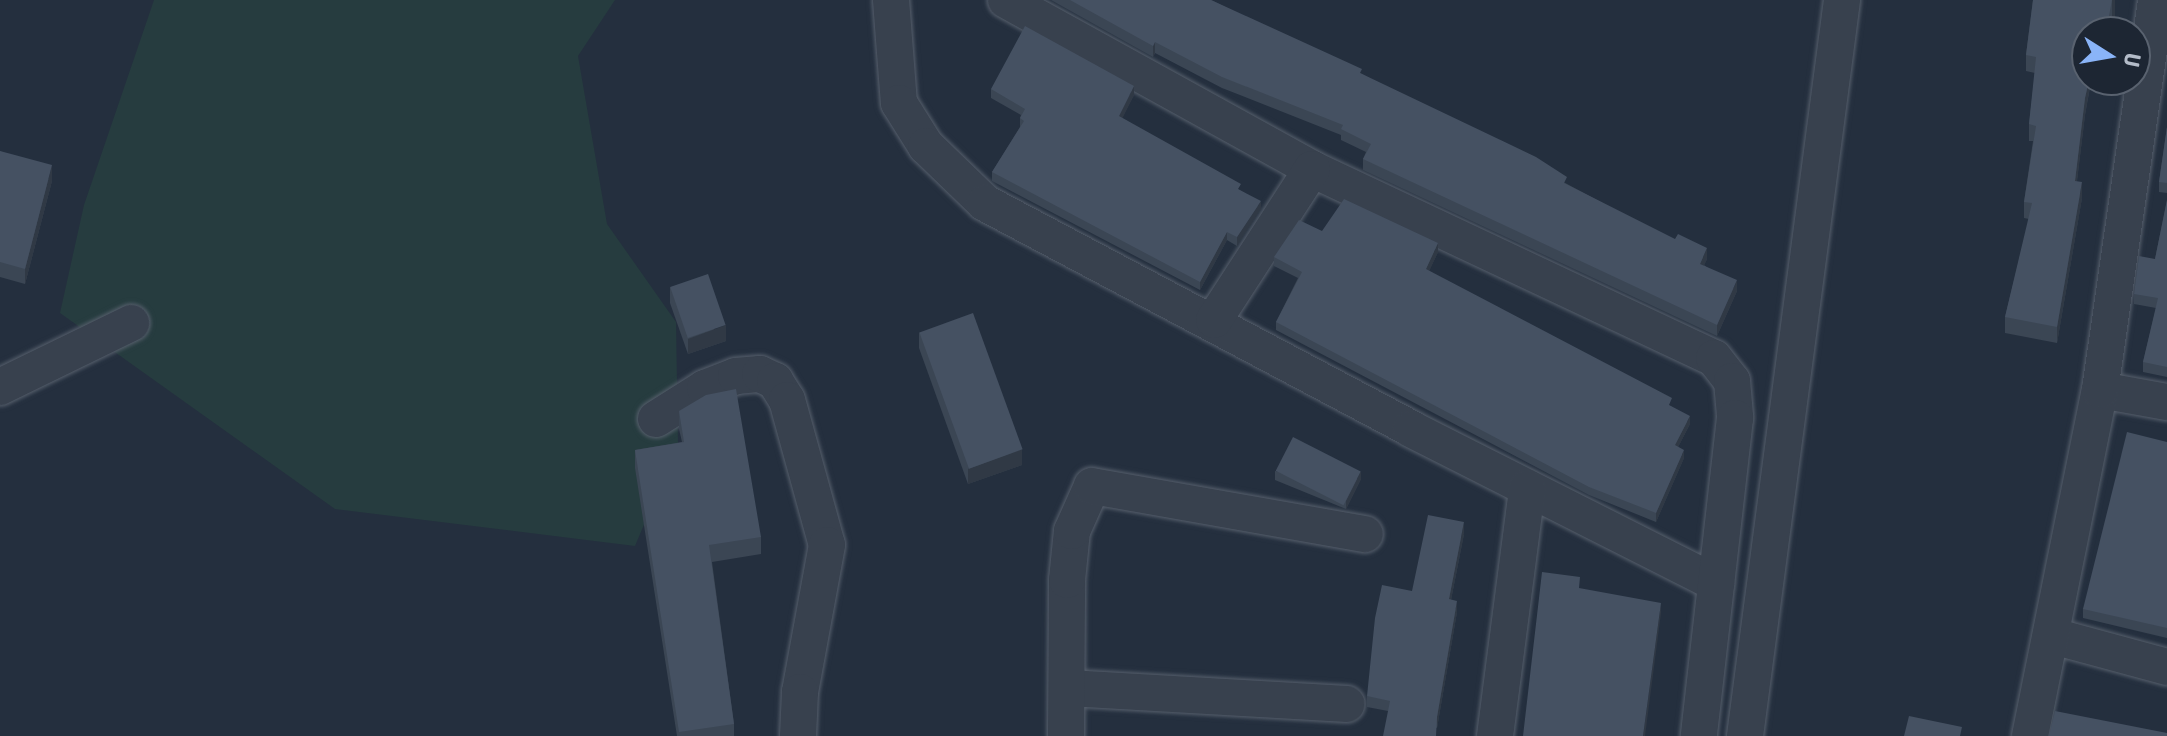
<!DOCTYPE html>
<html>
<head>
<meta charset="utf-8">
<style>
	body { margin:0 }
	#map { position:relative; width:2167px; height:736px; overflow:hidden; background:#242f3e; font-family:"Asap Condensed",sans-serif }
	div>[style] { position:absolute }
	.green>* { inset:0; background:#263c3f }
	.roads { filter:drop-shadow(0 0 2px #565f6c) drop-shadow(0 0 2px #565f6c) }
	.street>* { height:36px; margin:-18px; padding:0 18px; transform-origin:18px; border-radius:18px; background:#38414e }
	.wall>* { inset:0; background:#3b4654 }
	.shaded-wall>* { inset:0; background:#303945; transform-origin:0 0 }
	.building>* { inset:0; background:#455162; transform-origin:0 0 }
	span { translate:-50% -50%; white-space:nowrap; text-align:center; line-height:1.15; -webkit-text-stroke:8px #1d2633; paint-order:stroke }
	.north { position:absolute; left:2071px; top:16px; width:80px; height:80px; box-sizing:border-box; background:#1d2633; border:2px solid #59626f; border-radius:50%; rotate:101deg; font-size:22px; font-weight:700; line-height:32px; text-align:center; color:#b4bcc9 }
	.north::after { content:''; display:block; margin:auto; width:28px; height:36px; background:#8ab4f8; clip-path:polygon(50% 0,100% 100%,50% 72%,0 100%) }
</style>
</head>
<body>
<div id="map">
	<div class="green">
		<div style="clip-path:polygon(154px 0,615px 0,578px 56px,607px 224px,676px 322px,678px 444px,635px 546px,335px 509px,60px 313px,84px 205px)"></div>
	</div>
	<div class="roads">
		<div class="street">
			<div style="left:891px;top:0;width:103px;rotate:85.6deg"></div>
			<div style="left:899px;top:103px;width:51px;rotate:57.9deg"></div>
			<div style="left:926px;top:146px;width:82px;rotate:44deg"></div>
			<div style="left:985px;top:203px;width:482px;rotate:27.9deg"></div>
			<div style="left:1411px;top:429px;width:342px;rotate:26.8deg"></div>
			<div style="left:1006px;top:0;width:350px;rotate:28.9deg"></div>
			<div style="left:1312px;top:169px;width:444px;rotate:25.2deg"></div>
			<div style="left:1714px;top:358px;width:29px;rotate:52deg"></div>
			<div style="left:1732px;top:381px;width:37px;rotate:85deg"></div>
			<div style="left:1735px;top:418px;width:320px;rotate:96.5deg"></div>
			<div style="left:1214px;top:320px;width:180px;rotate:-57deg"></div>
			<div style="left:0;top:387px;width:146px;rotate:-26deg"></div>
			<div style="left:2100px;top:390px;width:68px;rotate:10.2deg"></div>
			<div style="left:656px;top:419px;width:58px;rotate:-32.3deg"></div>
			<div style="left:705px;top:388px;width:33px;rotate:-21deg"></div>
			<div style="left:736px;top:376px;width:24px;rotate:-5deg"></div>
			<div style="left:760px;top:374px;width:17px;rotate:25deg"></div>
			<div style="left:775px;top:381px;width:22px;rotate:58deg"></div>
			<div style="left:787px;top:400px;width:150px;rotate:74.6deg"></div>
			<div style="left:827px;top:545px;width:149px;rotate:100.4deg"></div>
			<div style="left:800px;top:692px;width:44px;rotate:92.6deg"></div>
			<div style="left:2053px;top:636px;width:118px;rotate:15.2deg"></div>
			<div style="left:1069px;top:688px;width:278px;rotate:3.3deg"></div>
			<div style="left:1066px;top:736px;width:156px;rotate:-89.6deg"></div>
			<div style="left:1067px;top:580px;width:49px;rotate:-84.2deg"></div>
			<div style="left:1072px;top:531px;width:49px;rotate:-66deg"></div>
			<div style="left:1092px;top:486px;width:277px;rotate:10deg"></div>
			<div style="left:1495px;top:736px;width:250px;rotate:-82.6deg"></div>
			<div style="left:1745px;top:736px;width:742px;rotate:-82.49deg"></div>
			<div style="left:2030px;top:736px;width:353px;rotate:-78.6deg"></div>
			<div style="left:2100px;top:390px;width:394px;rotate:-81.8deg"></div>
		</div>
	</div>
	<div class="wall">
		<div style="clip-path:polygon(1051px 0,1211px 0,1362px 74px,1707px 259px,1704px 265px,1737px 291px,1717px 336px,1363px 170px,1363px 159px,1366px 152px,1341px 140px,1341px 135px,1222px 88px,1155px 53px,1153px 57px)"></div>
		<div style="clip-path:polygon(2033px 0,2115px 0,2109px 32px,2087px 32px,2087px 80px,2100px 80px,2099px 84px,2091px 82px,2085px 115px,2077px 181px,2082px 198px,2057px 343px,2005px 333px,2005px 317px,2029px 219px,2024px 218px,2024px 202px,2033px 141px,2029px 141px,2029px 124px,2035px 73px,2026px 71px,2026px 55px)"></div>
		<div style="clip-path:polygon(991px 89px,1134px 95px,1122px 118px,1241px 191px,1261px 209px,1237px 246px,1227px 240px,1200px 290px,992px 181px,992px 172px,1020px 127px,1020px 118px,1021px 115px,991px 98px)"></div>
		<div style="clip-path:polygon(2167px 127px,2167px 193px,2159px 192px,2159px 182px)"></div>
		<div style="clip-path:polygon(0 151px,52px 181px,25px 284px,0 277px)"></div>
		<div style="clip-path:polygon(2167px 200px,2167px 377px,2143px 372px,2143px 362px,2156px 308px,2134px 304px,2134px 294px,2155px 259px)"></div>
		<div style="clip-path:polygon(1322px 231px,1438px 252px,1429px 271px,1672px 407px,1690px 424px,1678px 447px,1684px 458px,1656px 522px,1589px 495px,1276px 330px,1276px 322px,1298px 278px,1274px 266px,1274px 257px)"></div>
		<div style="clip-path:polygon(670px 287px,726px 341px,688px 354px,670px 303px)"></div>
		<div style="clip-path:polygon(919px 332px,1022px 465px,968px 484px,919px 348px)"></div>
		<div style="clip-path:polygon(679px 411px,761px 537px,761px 554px,712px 562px,734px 724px,734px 736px,677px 736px,635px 468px,635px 450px,682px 442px,679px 429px)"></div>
		<div style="clip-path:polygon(2167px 442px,2167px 638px,2083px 618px,2083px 609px)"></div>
		<div style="clip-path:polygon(1275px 471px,1361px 479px,1346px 509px,1275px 480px)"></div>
		<div style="clip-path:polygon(1464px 534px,1451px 600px,1457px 612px,1437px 728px,1388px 711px,1367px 707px,1367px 696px,1412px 591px)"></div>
	</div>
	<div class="shaded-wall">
		<div style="left:2112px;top:0;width:3px;height:33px"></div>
		<div style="clip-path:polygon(1155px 42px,1155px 53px,1153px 57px,1153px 46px)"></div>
		<div style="clip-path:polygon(2089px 80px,2091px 80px,2085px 115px,2075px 197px,2075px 181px,2085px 98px)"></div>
		<div style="clip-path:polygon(1134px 86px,1134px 95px,1119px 125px,1119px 116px)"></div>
		<div style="clip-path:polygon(52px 165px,52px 181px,25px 284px,25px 269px)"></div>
		<div style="clip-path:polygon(2082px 182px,2082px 198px,2057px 343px,2057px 327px)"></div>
		<div style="clip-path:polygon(1261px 201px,1261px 209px,1237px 246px,1237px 237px)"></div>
		<div style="clip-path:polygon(1227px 232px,1227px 240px,1200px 290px,1200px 282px)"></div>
		<div style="clip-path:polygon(1438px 243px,1438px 252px,1426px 278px,1426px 269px)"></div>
		<div style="clip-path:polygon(1707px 248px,1707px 259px,1700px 274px,1700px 264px)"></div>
		<div style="clip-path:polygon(1737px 280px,1737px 291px,1717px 336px,1717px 325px)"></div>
		<div style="clip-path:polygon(726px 325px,726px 341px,688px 354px,688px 339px)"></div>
		<div style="clip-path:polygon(1690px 416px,1690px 424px,1675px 453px,1675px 445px)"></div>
		<div style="clip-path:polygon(1022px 449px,1022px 465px,968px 484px,968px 469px)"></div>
		<div style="clip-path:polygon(1684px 450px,1684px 458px,1656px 522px,1656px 513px)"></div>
		<div style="clip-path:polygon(1361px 471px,1361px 479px,1346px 509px,1346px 501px)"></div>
		<div style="clip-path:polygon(1464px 522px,1464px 534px,1449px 610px,1449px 599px)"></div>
		<div style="clip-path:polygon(1457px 601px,1457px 612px,1437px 728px,1437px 717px)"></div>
		<div style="clip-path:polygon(1661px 603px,1661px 613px,1645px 736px,1643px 736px)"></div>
	</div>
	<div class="building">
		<div style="clip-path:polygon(1070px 0,1211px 0,1362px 69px,1360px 73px,1536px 157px,1567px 177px,1564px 183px,1675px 239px,1678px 234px,1707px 248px,1700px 264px,1737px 280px,1717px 325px,1363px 159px,1371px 144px,1341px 129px,1343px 125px,1222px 77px,1155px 42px,1153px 46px)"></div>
		<div style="clip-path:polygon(2033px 0,2112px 0,2106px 32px,2087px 32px,2087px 80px,2089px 80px,2085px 98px,2075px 181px,2082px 182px,2057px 327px,2005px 317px,2032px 203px,2024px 202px,2036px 126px,2029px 124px,2036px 57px,2026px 55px)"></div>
		<div style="clip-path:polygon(1025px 26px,1134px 86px,1119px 116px,1241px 184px,1238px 189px,1261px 201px,1237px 237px,1227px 232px,1200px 282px,992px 172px,1024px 121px,1020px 118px,1025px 109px,991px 89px)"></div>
		<div style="clip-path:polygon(2167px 127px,2167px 183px,2159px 182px)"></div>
		<div style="clip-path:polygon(0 151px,52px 165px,25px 269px,0 262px)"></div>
		<div style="clip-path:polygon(1344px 199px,1438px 243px,1426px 269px,1672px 398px,1669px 405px,1690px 416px,1675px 445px,1684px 450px,1656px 513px,1589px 487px,1276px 322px,1302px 272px,1274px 257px,1299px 220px,1322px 231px)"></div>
		<div style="clip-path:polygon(2167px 200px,2167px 367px,2143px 362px,2158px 298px,2134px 294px,2139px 256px,2155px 259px)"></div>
		<div style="left:708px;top:274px;width:54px;height:40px;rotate:71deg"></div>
		<div style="left:973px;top:313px;width:145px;height:57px;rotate:70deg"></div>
		<div style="clip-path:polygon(736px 389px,761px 537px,709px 545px,734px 724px,679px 732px,635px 450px,684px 442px,679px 411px,706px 395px)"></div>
		<div style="clip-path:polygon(2127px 432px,2167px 442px,2167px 628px,2083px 609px)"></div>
		<div style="left:1293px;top:437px;width:76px;height:38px;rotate:27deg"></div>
		<div style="clip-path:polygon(1428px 515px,1464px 522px,1449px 599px,1457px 601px,1437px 717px,1436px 736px,1383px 736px,1390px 701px,1367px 696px,1375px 618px,1382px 585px,1412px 591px)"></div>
		<div style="clip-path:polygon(1542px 572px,1580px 577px,1579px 588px,1661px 603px,1643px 736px,1523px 736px)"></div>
		<div style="clip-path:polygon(2055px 711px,2167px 733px,2167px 736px,2049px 736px)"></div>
		<div style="clip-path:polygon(1909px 716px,1962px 727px,1960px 736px,1904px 736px)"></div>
	</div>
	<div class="north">U</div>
</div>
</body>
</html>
